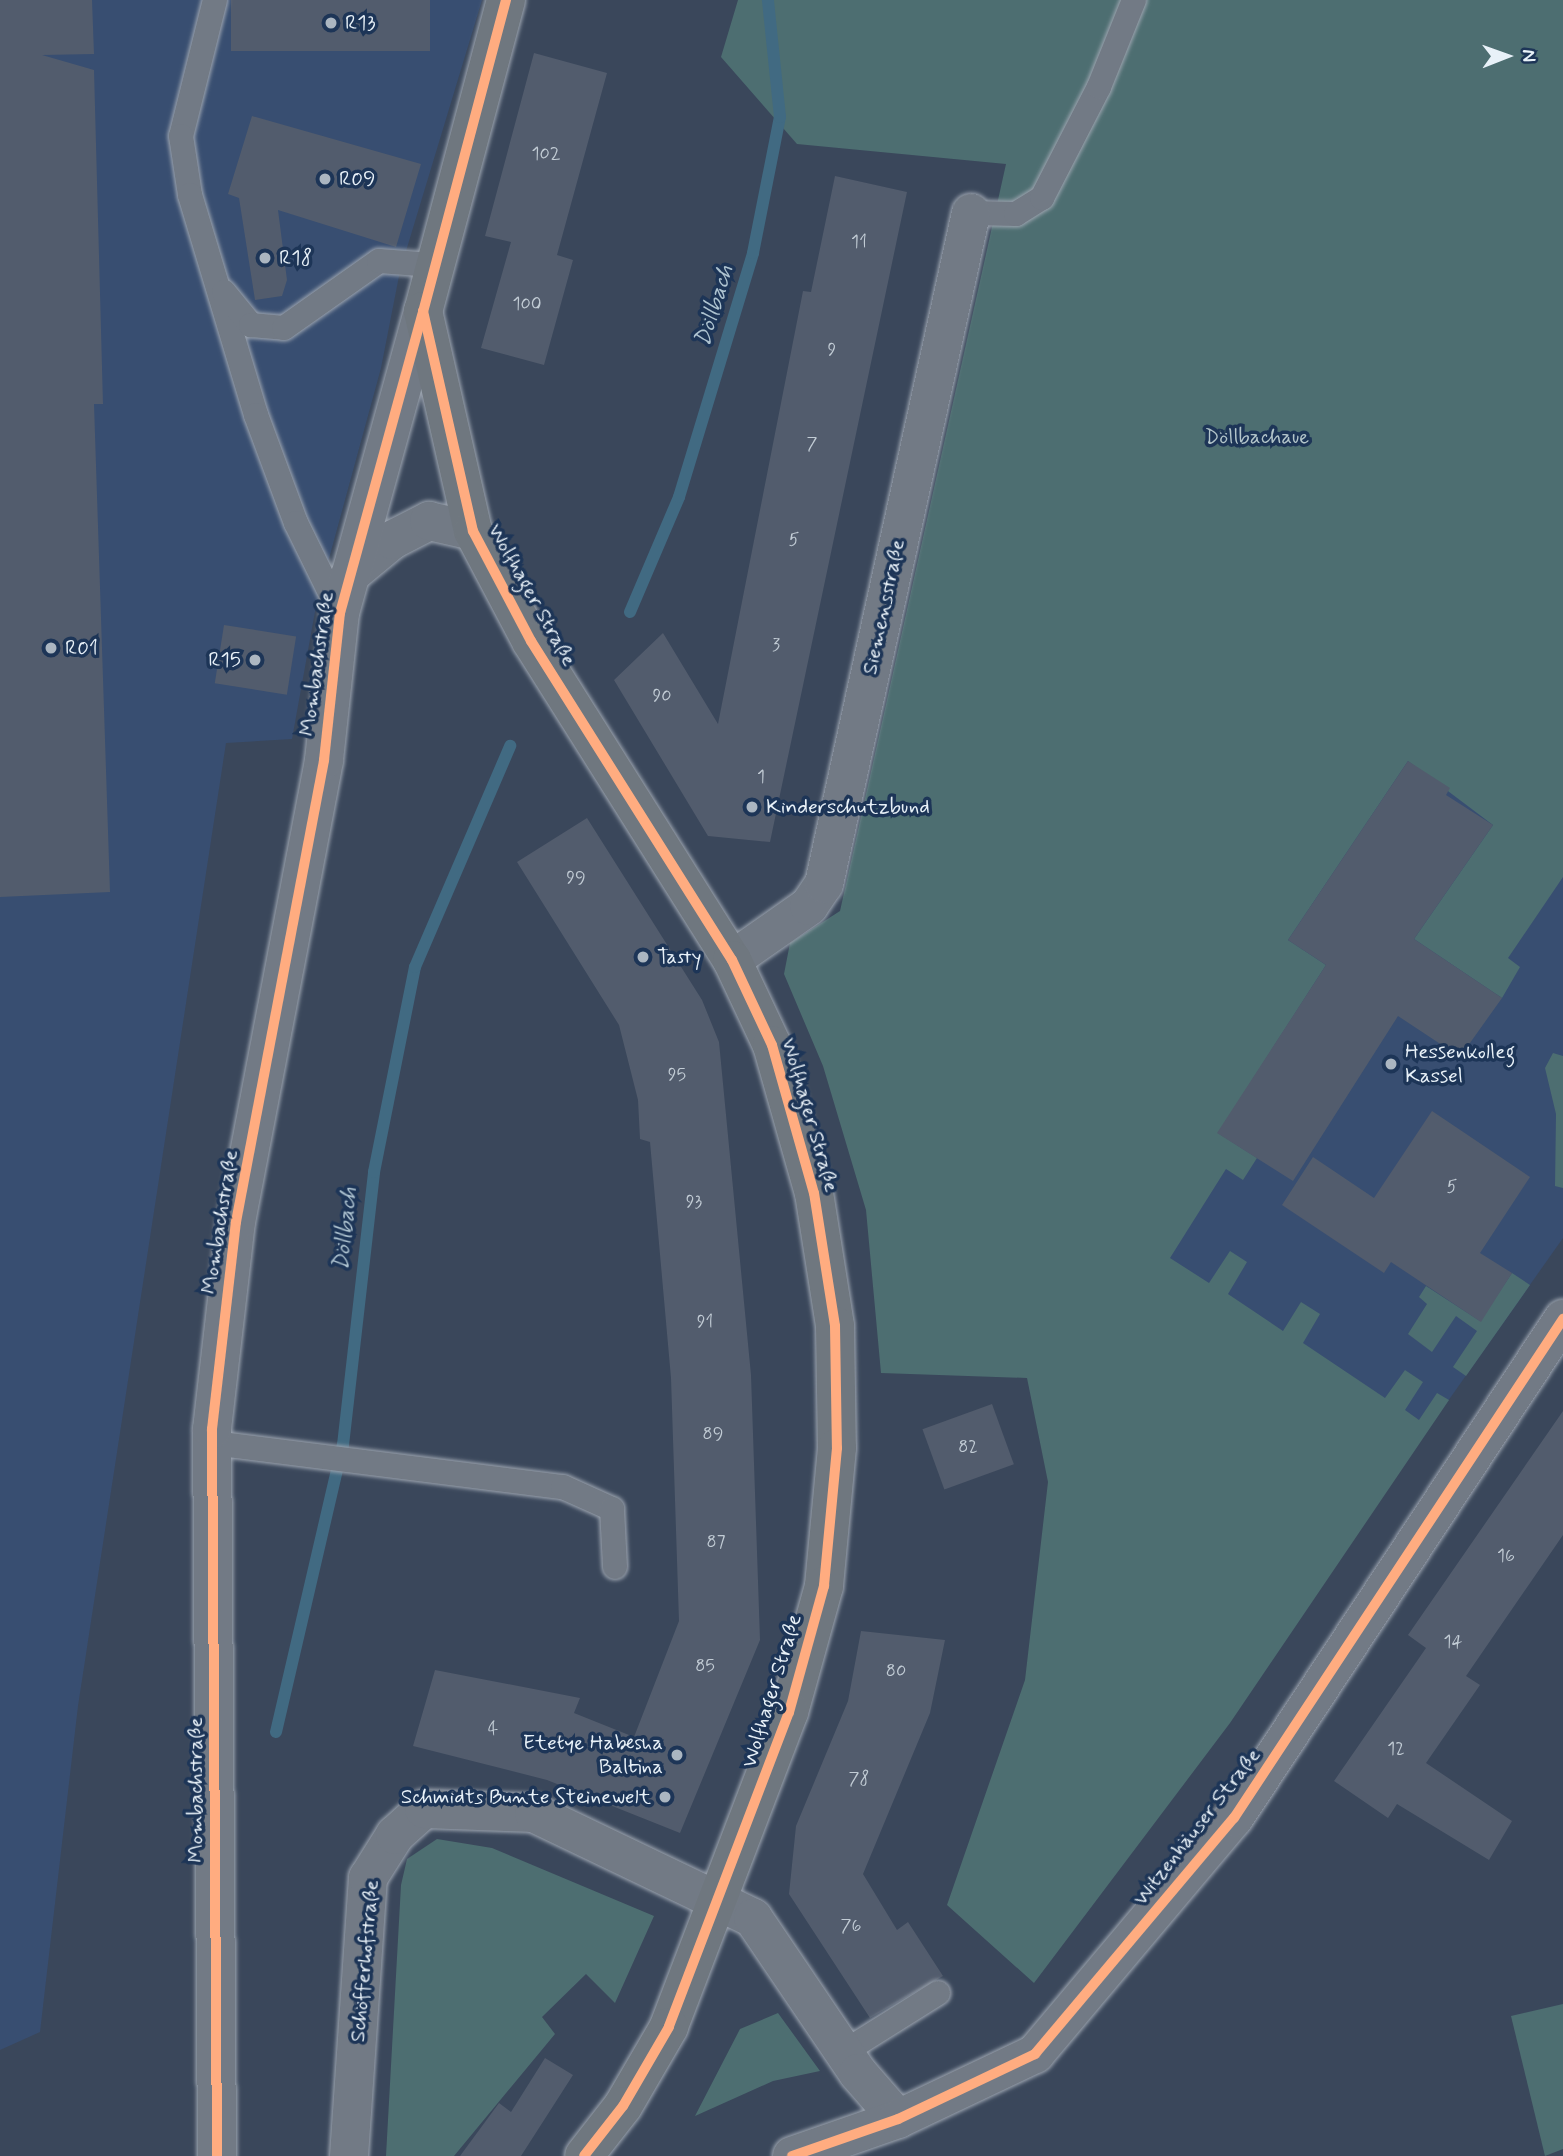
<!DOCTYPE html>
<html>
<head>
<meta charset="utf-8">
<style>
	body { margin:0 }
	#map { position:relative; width:1563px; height:2156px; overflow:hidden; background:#3a475b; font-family:Mynerve,sans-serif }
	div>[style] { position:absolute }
	.built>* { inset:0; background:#384e71 }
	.green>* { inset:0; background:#4d6e71 }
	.stream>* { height:12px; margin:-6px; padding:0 6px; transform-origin:6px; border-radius:6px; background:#416a82 }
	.building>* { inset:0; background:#525c6d; transform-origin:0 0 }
	.roads { filter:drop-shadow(0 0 2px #9ca4af) drop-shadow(0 0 2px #9ca4af) }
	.lane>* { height:24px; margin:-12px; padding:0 12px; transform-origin:12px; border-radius:12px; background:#727a85 }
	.street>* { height:38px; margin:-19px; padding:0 19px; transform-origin:19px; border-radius:19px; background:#727a85 }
	.secondary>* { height:38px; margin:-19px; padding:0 19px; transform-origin:19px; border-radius:19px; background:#727a85 }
	.primary>* { height:38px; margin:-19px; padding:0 19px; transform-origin:19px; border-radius:19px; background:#6f777f }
	.cycleway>* { height:10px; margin:-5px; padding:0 5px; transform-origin:5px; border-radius:5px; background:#ffac80 }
	.dots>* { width:19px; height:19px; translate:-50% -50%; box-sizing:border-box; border:4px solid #1d3557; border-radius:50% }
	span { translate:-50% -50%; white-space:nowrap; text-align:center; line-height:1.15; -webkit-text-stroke:7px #1d3557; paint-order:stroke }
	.number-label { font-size:18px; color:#c2ccd5 }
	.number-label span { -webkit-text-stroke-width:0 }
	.poi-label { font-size:21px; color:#e8f1f8 }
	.left { translate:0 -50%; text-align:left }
	.right { translate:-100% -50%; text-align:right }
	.park-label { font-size:21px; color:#b3c5ca }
	.street-label { font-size:21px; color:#e8f1f8 }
	.water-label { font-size:23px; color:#aec3d0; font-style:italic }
	.north { position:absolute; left:1472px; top:21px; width:70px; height:70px; -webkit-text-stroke:5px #1d3557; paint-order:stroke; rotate:89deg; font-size:19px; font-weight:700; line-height:28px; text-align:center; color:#e8f1f8 }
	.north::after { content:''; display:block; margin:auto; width:24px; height:32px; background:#e8f1f8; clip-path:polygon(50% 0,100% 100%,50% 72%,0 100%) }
</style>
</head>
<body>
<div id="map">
	<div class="built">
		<div style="clip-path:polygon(0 0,482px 0,400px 271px,381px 368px,316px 606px,292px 739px,226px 743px,78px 1706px,40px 2032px,0 2050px)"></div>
		<div style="clip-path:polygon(1385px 713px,1563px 835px,1563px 1238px,1424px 1435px,1158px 1255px,1179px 1137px)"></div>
	</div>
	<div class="green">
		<div style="clip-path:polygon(738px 0,1563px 0,1563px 877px,1508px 958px,1520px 967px,1502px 998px,1414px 939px,1493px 825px,1408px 761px,1288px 940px,1326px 965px,1218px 1133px,1257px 1158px,1243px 1180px,1226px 1169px,1170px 1258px,1209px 1283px,1230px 1251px,1247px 1262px,1228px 1294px,1283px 1331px,1301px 1302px,1320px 1314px,1303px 1343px,1385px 1398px,1405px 1370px,1423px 1382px,1405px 1410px,1419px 1420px,1437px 1393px,1449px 1400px,1230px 1723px,1034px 1983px,947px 1905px,1025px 1680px,1048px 1482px,1027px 1378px,881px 1373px,866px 1210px,823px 1066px,784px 974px,790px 943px,840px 911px,1006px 164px,797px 144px,721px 57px)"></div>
		<div style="clip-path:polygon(1553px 1053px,1563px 1056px,1563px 1188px,1555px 1186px,1556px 1114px,1545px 1068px)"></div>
		<div style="clip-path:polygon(1512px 1273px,1530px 1285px,1466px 1376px,1453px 1367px,1477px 1331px,1456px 1316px,1432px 1352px,1408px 1334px,1427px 1304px,1419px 1297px,1426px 1286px,1480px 1321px)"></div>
		<div style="clip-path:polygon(437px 1839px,492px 1848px,654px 1916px,615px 2003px,586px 1974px,542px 2017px,555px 2034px,454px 2156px,386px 2156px,401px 1885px,407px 1859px)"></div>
		<div style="clip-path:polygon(1563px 2004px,1563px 2149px,1545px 2156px,1511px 2016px)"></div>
		<div style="clip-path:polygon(778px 2013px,820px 2071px,773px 2081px,695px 2116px,740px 2029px)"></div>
	</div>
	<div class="stream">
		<div style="left:630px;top:612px;width:125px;rotate:-66.9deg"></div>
		<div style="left:679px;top:497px;width:255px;rotate:-73.1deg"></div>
		<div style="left:753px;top:253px;width:139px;rotate:-78.8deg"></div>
		<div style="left:780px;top:117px;width:118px;rotate:-95.9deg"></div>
		<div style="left:276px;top:1732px;width:295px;rotate:-76.9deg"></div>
		<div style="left:343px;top:1445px;width:275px;rotate:-83.5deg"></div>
		<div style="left:374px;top:1172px;width:209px;rotate:-78.7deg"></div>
		<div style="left:415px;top:967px;width:241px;rotate:-66.7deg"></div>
	</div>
	<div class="building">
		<div style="clip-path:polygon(0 0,92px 0,94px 54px,42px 55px,94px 70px,103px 404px,94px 404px,110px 892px,0 897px)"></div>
		<div style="left:231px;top:0;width:199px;height:51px"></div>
		<div style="clip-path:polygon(534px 53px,607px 73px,557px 255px,573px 260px,544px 365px,481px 348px,511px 242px,485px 236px)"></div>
		<div style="clip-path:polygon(252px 116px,421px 164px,396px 247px,278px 210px,287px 280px,282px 296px,255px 300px,239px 198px,228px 194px)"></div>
		<div style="clip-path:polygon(835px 176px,907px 192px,770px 842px,708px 836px,614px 680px,663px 633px,718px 724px,803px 291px,811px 292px)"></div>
		<div style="left:224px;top:625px;width:73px;height:59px;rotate:9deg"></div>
		<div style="clip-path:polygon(1408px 761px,1450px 788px,1446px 795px,1493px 825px,1414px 939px,1502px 998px,1460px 1057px,1398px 1016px,1293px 1181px,1217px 1133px,1326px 965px,1288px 940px)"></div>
		<div style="clip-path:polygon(587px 818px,702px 1000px,719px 1042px,751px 1375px,760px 1640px,680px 1833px,547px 1780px,413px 1746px,435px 1670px,580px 1698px,574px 1713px,634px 1737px,679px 1621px,671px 1378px,650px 1142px,640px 1139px,638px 1100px,619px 1025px,517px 862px)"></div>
		<div style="clip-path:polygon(1432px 1111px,1530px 1177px,1480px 1253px,1512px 1273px,1481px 1322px,1391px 1262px,1384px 1273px,1282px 1205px,1313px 1157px,1374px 1198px)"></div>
		<div style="left:992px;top:1404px;width:64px;height:74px;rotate:70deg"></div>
		<div style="clip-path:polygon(1563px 1411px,1563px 1535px,1466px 1676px,1480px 1685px,1426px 1763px,1512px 1821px,1489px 1860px,1397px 1804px,1388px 1818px,1334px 1781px,1426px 1648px,1408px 1635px)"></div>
		<div style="clip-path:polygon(861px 1631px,945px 1640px,930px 1713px,863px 1874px,897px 1930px,908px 1922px,943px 1976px,870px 2018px,789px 1894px,796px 1826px,848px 1701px)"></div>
		<div style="clip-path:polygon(545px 2058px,573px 2075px,521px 2156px,460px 2156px,499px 2103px,511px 2112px)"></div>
	</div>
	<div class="roads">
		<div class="lane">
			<div style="left:215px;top:0;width:140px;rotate:104deg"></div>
			<div style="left:181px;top:136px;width:60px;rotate:81.3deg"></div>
			<div style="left:190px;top:195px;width:230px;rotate:73.3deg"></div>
			<div style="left:256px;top:415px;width:115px;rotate:69.7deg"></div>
			<div style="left:296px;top:523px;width:100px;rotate:63.9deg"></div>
			<div style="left:971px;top:213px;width:45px;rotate:1.3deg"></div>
			<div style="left:1016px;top:214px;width:31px;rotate:-32deg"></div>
			<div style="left:1042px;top:198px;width:125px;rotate:-62.8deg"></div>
			<div style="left:1099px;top:87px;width:94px;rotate:-68.1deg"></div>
			<div style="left:224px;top:292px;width:43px;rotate:50.7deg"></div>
			<div style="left:251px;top:325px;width:33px;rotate:5deg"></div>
			<div style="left:284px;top:328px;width:116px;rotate:-35.2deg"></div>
			<div style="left:379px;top:261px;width:54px;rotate:4.2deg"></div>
			<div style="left:213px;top:1443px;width:353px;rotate:7.2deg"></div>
			<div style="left:563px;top:1487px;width:54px;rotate:24.2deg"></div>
			<div style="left:612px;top:1509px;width:58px;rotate:87deg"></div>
			<div style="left:844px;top:2052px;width:111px;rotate:-32.1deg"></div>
		</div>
		<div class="street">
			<div style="left:732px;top:960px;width:94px;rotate:-35deg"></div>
			<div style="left:809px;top:906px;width:27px;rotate:-56deg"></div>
			<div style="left:824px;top:884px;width:687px;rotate:-77.64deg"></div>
			<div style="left:349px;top:2156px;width:279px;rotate:-86.1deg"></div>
			<div style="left:368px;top:1878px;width:51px;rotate:-57.9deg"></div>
			<div style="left:395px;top:1835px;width:39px;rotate:-42deg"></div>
			<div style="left:424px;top:1809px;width:110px;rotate:2.1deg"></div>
			<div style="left:534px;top:1813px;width:243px;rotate:25.6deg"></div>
			<div style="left:753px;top:1918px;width:187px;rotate:55.9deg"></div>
			<div style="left:858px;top:2073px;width:61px;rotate:49deg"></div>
			<div style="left:792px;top:2156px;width:112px;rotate:-19.2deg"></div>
			<div style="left:898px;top:2119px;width:152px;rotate:-25.4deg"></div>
			<div style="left:1035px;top:2054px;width:309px;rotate:-49.9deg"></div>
			<div style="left:1234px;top:1818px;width:598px;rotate:-56.6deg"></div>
		</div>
		<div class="secondary">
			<div style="left:350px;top:575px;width:55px;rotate:-39.8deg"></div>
			<div style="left:392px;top:540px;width:42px;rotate:-27.2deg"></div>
			<div style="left:429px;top:521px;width:45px;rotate:12.8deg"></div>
			<div style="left:217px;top:2156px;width:727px;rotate:-90.39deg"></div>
			<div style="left:212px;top:1429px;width:208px;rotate:-83.4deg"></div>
			<div style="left:236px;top:1222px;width:470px;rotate:-79.2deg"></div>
			<div style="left:324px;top:760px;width:148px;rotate:-83.8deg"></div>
			<div style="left:340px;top:613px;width:313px;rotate:-74.6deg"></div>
		</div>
		<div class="primary">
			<div style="left:506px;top:0;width:322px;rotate:104.9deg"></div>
			<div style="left:423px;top:311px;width:226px;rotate:77.2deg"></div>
			<div style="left:473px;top:531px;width:124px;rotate:62.2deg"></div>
			<div style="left:531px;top:641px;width:377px;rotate:57.8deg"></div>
			<div style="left:732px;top:960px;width:94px;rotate:64.8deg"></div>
			<div style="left:772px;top:1045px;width:154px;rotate:74.2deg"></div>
			<div style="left:814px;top:1193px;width:135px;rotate:81deg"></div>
			<div style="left:835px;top:1326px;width:122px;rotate:89.1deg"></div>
			<div style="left:837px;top:1448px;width:139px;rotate:95.4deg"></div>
			<div style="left:824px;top:1586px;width:131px;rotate:105.5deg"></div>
			<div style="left:789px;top:1712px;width:337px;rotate:110.9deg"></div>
			<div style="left:669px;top:2027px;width:91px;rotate:120.2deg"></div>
			<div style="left:623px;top:2106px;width:63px;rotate:128deg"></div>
		</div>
	</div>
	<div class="cycleway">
		<div style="left:506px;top:0;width:322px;rotate:104.9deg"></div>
		<div style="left:423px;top:311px;width:226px;rotate:77.2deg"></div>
		<div style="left:473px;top:531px;width:124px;rotate:62.2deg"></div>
		<div style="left:531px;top:641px;width:377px;rotate:57.8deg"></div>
		<div style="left:732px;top:960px;width:94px;rotate:64.8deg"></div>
		<div style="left:772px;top:1045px;width:154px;rotate:74.2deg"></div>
		<div style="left:814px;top:1193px;width:135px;rotate:81deg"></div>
		<div style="left:835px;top:1326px;width:122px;rotate:89.1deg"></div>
		<div style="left:837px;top:1448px;width:139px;rotate:95.4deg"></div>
		<div style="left:824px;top:1586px;width:131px;rotate:105.5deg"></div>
		<div style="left:789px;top:1712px;width:337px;rotate:110.9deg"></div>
		<div style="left:669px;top:2027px;width:91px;rotate:120.2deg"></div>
		<div style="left:623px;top:2106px;width:63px;rotate:128deg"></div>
		<div style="left:217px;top:2156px;width:727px;rotate:-90.39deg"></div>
		<div style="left:212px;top:1429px;width:208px;rotate:-83.4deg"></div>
		<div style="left:236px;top:1222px;width:470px;rotate:-79.2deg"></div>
		<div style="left:324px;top:760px;width:148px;rotate:-83.8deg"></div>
		<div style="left:340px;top:613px;width:309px;rotate:-74.6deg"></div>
		<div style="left:792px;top:2156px;width:112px;rotate:-19.2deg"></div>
		<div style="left:898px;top:2119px;width:152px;rotate:-25.4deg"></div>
		<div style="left:1035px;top:2054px;width:309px;rotate:-49.9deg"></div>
		<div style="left:1234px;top:1818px;width:598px;rotate:-56.6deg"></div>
	</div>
	<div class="dots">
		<div style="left:331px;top:23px;background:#abb6c1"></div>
		<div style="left:325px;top:179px;background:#abb6c1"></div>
		<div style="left:265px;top:258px;background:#abb6c1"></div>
		<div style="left:51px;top:648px;background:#abb6c1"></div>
		<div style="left:255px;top:660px;background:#abb6c1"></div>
		<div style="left:752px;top:807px;background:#abb6c1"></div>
		<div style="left:643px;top:957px;background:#abb6c1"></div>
		<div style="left:1391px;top:1064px;background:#abb6c1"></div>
		<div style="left:677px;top:1755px;background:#abb6c1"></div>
		<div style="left:665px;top:1797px;background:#abb6c1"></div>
	</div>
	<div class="number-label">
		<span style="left:546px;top:154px">102</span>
		<span style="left:859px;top:242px">11</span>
		<span style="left:527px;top:304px">100</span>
		<span style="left:832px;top:350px">9</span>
		<span style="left:812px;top:444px">7</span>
		<span style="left:794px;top:540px">5</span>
		<span style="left:776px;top:645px">3</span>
		<span style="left:662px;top:696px">90</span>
		<span style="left:761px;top:777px">1</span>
		<span style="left:576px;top:878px">99</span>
		<span style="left:677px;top:1075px">95</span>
		<span style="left:1452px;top:1187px">5</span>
		<span style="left:694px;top:1202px">93</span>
		<span style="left:705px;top:1322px">91</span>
		<span style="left:713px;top:1434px">89</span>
		<span style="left:968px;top:1447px">82</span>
		<span style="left:716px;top:1542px">87</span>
		<span style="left:1506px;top:1556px">16</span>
		<span style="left:1453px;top:1642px">14</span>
		<span style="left:705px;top:1666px">85</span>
		<span style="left:896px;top:1671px">80</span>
		<span style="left:493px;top:1729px">4</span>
		<span style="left:1396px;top:1749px">12</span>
		<span style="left:859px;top:1779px">78</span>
		<span style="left:851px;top:1926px">76</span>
	</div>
	<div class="poi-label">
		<span class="left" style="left:345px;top:23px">R13</span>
		<span class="left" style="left:339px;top:179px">R09</span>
		<span class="left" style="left:279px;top:258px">R18</span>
		<span class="left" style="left:65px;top:648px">R01</span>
		<span class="right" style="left:241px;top:660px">R15</span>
		<span class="left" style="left:766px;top:807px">Kinderschutzbund</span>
		<span class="left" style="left:657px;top:957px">Tasty</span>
		<span class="left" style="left:1405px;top:1064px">Hessenkolleg<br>Kassel</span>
		<span class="right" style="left:663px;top:1755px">Etetye Habesha<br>Baltina</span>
		<span class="right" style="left:651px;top:1797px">Schmidts Bunte Steinewelt</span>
	</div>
	<div class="park-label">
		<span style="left:1257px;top:437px">Döllbachaue</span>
	</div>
	<div class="street-label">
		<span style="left:532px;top:595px;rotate:61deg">Wolfhager Straße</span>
		<span style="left:884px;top:607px;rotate:-78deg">Siemensstraße</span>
		<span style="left:317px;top:664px;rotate:-82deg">Mombachstraße</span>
		<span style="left:810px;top:1115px;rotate:74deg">Wolfhager Straße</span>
		<span style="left:220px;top:1222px;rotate:-81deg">Mombachstraße</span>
		<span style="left:772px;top:1691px;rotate:-73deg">Wolfhager Straße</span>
		<span style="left:196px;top:1790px;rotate:-90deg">Mombachstraße</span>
		<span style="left:1197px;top:1827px;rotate:-52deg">Witzenhäuser Straße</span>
		<span style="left:365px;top:1961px;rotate:-85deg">Schöfferhofstraße</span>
	</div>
	<div class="water-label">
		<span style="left:715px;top:306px;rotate:-73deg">Döllbach</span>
		<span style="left:346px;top:1229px;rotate:-84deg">Döllbach</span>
	</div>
	<div class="north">N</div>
</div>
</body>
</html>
